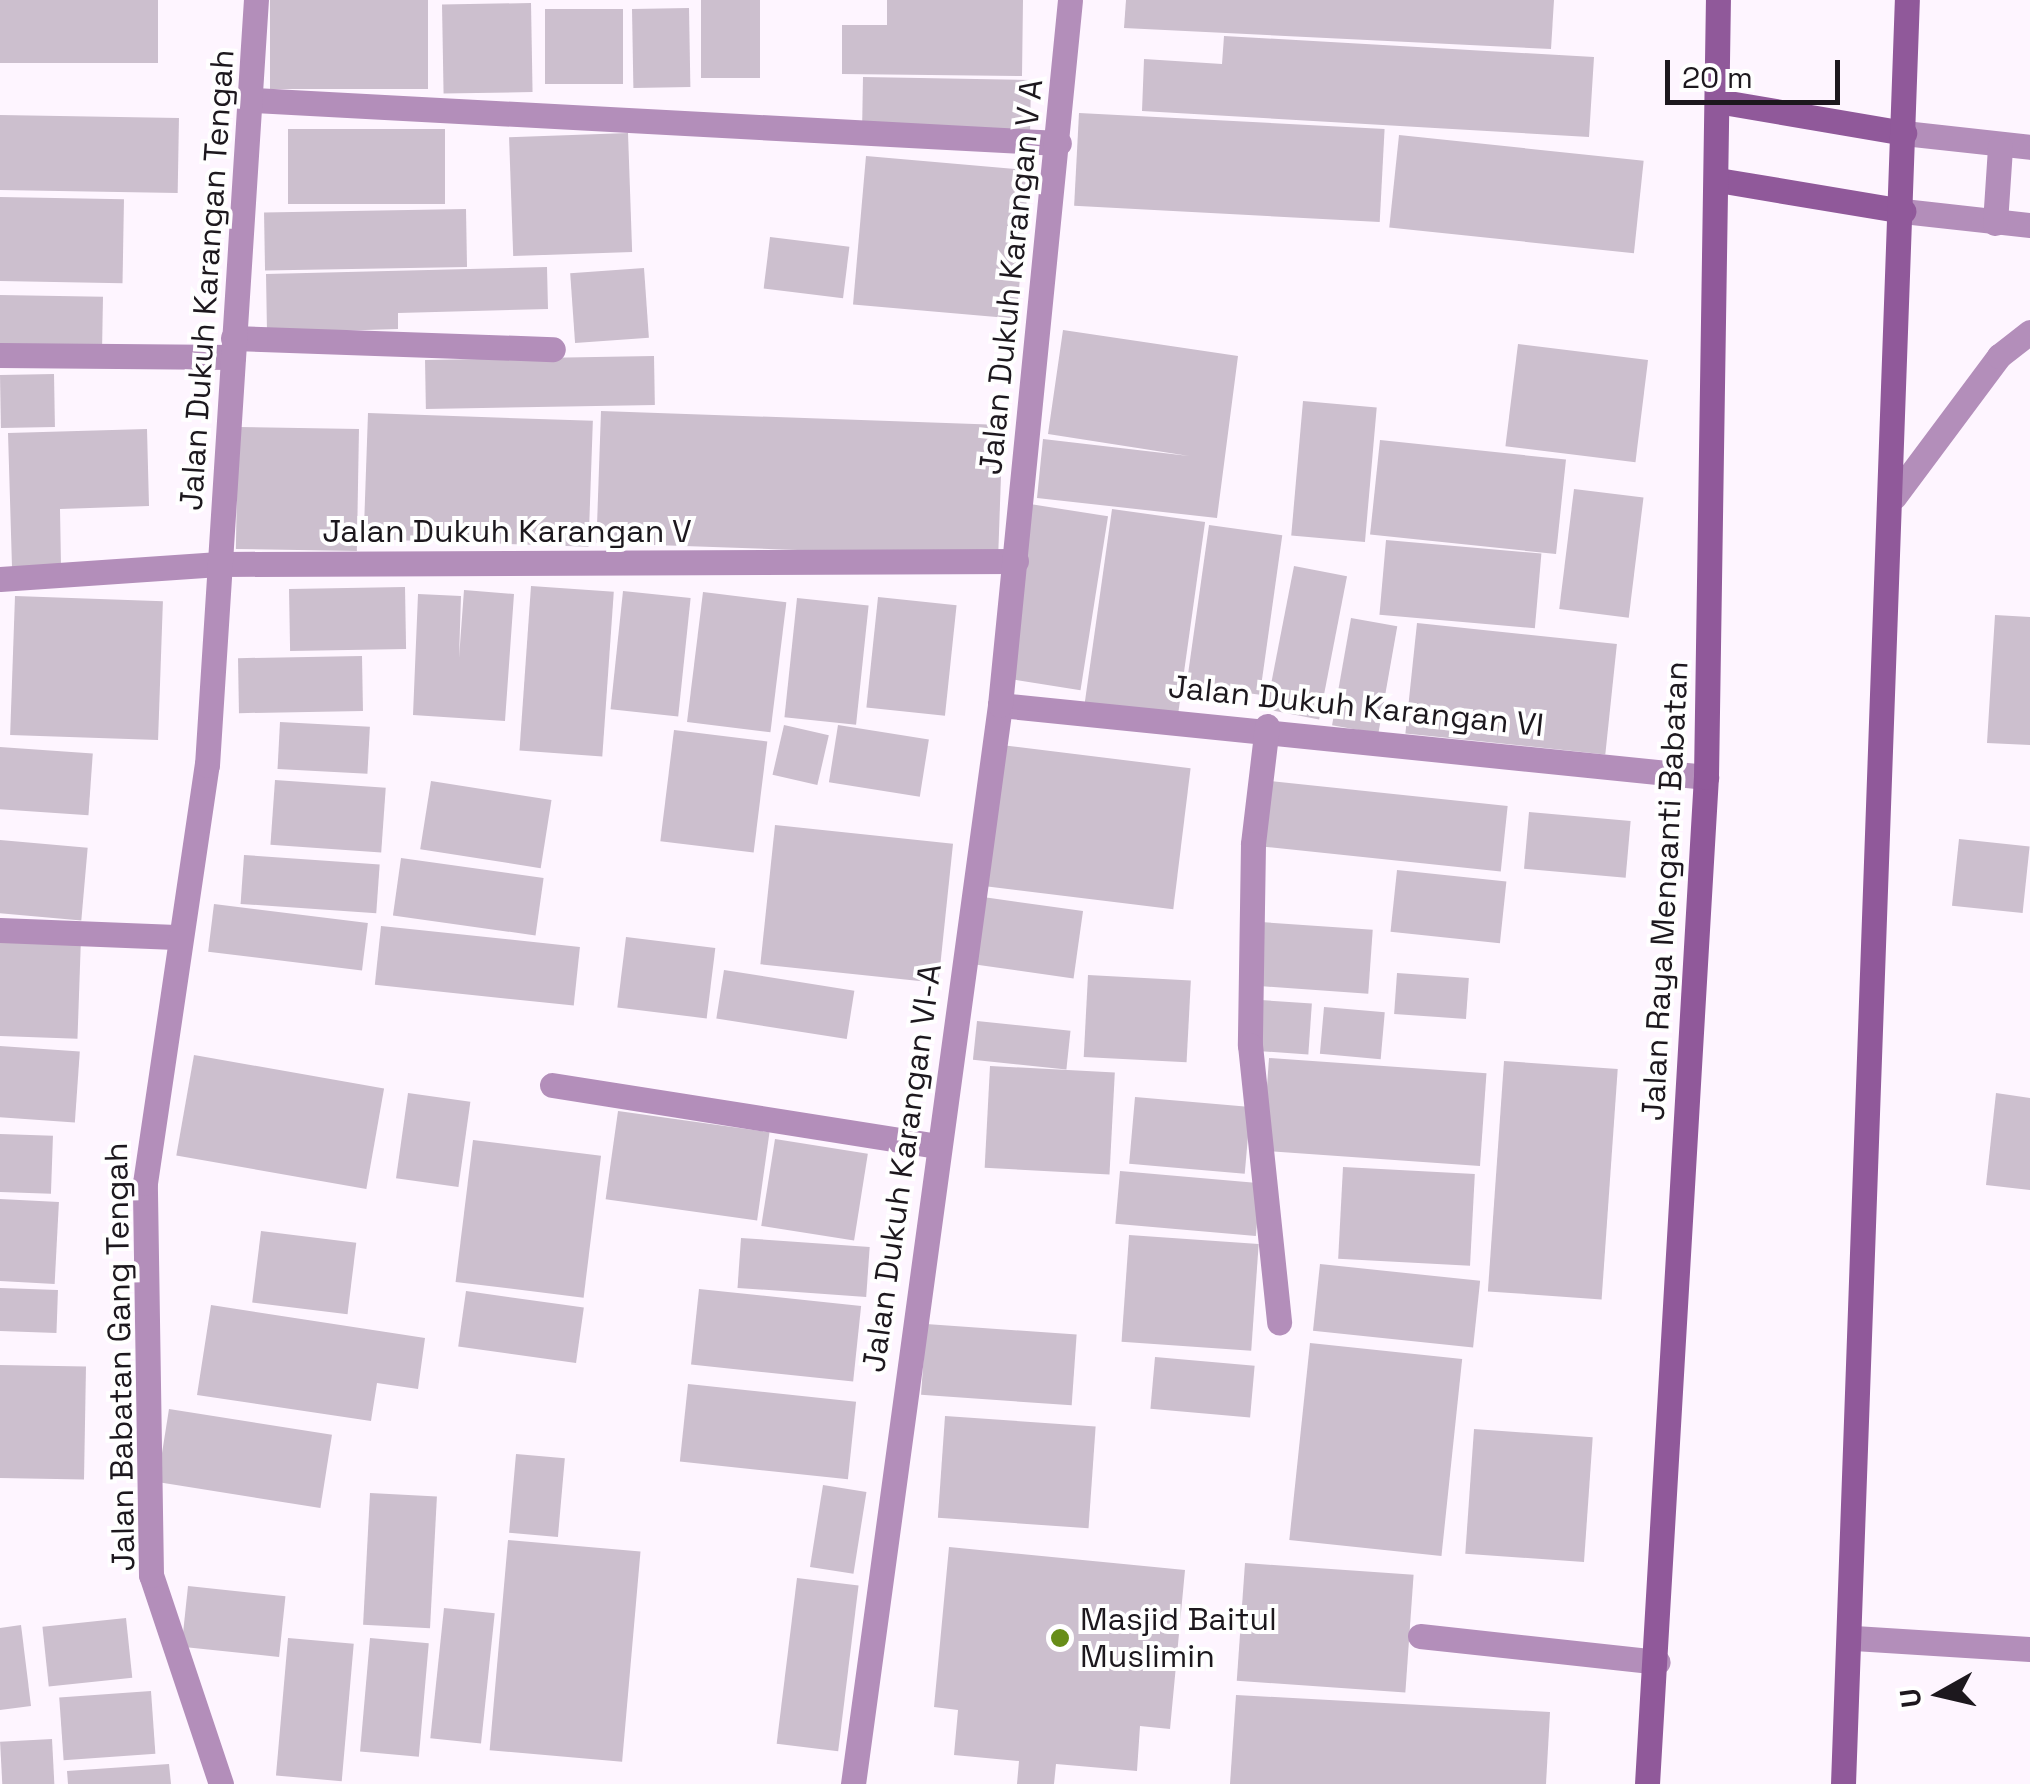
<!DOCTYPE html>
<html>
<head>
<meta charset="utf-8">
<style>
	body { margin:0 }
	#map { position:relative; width:2030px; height:1784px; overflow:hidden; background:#fef5ff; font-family:"Space Grotesk",sans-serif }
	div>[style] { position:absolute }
	.building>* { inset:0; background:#ccbfce; transform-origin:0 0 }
	.service>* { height:25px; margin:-12.5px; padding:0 12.5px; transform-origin:12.5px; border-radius:12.5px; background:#b38eba }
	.minor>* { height:25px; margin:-12.5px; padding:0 12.5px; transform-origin:12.5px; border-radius:12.5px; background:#b38eba }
	.secondary>* { height:25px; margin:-12.5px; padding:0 12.5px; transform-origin:12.5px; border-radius:12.5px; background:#90599a }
	.dots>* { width:28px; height:28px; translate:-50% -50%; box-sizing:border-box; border:5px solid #fff; border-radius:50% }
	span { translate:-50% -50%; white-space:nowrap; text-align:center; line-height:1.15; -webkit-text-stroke:8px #fff; paint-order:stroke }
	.street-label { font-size:32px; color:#1d181e }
	.poi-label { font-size:32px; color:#1d181e }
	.left { translate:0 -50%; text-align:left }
	.north { position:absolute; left:1890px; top:1644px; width:100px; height:100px; -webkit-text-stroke:8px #fff; paint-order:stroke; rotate:262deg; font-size:28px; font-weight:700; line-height:40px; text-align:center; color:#1d181e }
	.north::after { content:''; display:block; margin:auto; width:35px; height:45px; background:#1d181e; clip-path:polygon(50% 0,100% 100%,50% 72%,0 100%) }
	.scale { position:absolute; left:1665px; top:60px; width:175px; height:45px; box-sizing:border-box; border:5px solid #1d181e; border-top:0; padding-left:12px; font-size:30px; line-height:35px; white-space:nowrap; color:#1d181e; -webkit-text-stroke:8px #fff; paint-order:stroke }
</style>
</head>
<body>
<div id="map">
	<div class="building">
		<div style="left:0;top:0;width:158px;height:63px"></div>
		<div style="left:270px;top:0;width:158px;height:89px"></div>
		<div style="left:701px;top:0;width:59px;height:78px"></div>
		<div style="clip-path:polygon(887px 0,1023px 0,1022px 76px,842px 74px,842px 25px,887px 25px)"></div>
		<div style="clip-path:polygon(1126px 0,1554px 0,1551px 49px,1124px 28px)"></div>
		<div style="left:531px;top:3px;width:89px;height:89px;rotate:89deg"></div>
		<div style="left:689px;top:8px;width:79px;height:57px;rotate:89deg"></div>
		<div style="left:623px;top:9px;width:75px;height:78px;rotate:90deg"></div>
		<div style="clip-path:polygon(1224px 36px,1594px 57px,1589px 137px,1142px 111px,1144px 59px,1222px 64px)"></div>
		<div style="left:863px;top:77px;width:168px;height:56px;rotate:1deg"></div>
		<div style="left:1079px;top:113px;width:306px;height:93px;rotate:3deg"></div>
		<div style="left:0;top:115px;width:179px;height:75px;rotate:1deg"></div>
		<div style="left:288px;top:129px;width:157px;height:75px"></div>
		<div style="left:628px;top:133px;width:119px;height:119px;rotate:88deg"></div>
		<div style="left:1399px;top:135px;width:246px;height:93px;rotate:6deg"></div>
		<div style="left:866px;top:156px;width:164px;height:149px;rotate:5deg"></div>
		<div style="left:0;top:197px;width:124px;height:84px;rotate:1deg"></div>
		<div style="left:466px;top:209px;width:58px;height:202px;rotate:89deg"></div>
		<div style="left:770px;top:237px;width:80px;height:52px;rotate:7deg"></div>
		<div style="clip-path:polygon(547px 267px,548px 309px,398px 313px,398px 329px,267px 333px,266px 274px)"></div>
		<div style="left:644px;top:268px;width:70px;height:74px;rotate:86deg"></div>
		<div style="left:0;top:295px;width:103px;height:51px;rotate:1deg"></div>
		<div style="clip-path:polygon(1063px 330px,1238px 356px,1217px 518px,1037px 498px,1043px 439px,1189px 456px,1048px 434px)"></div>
		<div style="left:1518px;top:344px;width:131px;height:103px;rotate:7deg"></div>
		<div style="left:654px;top:356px;width:49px;height:229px;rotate:89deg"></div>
		<div style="left:54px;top:374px;width:53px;height:54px;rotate:89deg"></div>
		<div style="left:1303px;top:401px;width:74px;height:135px;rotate:5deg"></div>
		<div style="left:601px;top:411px;width:402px;height:132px;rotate:2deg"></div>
		<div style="left:368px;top:413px;width:225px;height:126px;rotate:2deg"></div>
		<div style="left:238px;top:427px;width:121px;height:122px;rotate:1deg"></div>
		<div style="clip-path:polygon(147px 429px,149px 506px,60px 509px,61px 566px,12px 567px,8px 433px)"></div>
		<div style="left:1380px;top:440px;width:187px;height:95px;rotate:6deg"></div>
		<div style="left:1574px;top:489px;width:70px;height:121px;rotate:7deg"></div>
		<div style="left:1030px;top:504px;width:79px;height:176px;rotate:9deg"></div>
		<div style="left:1112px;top:509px;width:94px;height:196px;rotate:8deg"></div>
		<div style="left:1209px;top:525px;width:74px;height:161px;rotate:8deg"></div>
		<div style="left:1386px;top:540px;width:156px;height:75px;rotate:5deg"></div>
		<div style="left:1294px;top:566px;width:54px;height:146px;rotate:11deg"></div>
		<div style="left:531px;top:586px;width:83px;height:165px;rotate:4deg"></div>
		<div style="left:405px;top:587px;width:62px;height:116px;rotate:89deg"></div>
		<div style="clip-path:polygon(464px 590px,514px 594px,505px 721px,413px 715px,418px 594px,461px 596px,459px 658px)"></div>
		<div style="left:623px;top:591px;width:68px;height:119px;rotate:6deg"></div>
		<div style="left:703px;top:592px;width:84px;height:131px;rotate:7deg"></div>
		<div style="left:15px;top:596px;width:148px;height:139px;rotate:2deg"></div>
		<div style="left:878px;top:597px;width:79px;height:111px;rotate:6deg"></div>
		<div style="left:797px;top:598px;width:72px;height:120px;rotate:6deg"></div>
		<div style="clip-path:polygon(1995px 615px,2030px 617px,2030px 745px,1987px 743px)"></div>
		<div style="left:1351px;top:618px;width:47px;height:109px;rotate:10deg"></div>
		<div style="left:1417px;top:623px;width:201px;height:111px;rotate:6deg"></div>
		<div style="left:362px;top:656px;width:55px;height:124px;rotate:89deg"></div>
		<div style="left:280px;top:722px;width:90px;height:47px;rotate:3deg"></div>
		<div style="left:784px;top:725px;width:46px;height:51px;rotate:13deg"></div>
		<div style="left:838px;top:725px;width:92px;height:58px;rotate:9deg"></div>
		<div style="left:674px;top:730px;width:94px;height:112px;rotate:7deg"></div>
		<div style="left:1001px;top:745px;width:191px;height:142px;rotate:7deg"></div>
		<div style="left:0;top:747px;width:93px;height:62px;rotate:4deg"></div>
		<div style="left:275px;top:780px;width:111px;height:65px;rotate:4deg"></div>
		<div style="left:1261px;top:780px;width:248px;height:66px;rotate:6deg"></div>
		<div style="left:431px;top:781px;width:122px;height:69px;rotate:9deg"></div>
		<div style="left:1529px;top:812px;width:102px;height:57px;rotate:5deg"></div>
		<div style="left:775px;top:825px;width:179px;height:140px;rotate:6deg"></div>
		<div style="left:1959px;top:839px;width:71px;height:67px;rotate:6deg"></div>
		<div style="left:0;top:840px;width:88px;height:73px;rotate:5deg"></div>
		<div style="left:244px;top:855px;width:136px;height:49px;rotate:4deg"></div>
		<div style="left:401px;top:858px;width:144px;height:58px;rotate:8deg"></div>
		<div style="left:1397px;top:870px;width:110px;height:62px;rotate:6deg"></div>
		<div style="left:983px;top:897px;width:101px;height:68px;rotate:8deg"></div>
		<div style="left:214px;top:904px;width:155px;height:48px;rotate:7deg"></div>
		<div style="left:1261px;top:922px;width:112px;height:64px;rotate:4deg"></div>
		<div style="left:381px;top:926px;width:200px;height:59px;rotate:6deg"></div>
		<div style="left:0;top:936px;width:81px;height:100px;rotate:2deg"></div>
		<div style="left:626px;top:937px;width:90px;height:71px;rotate:7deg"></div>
		<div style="left:724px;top:970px;width:132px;height:49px;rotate:9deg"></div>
		<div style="left:1397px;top:973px;width:72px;height:41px;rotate:4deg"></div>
		<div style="left:1088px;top:975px;width:103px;height:82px;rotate:3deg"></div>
		<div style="left:1261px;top:1000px;width:51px;height:51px;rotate:4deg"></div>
		<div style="left:1324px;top:1007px;width:61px;height:47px;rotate:5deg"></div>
		<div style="left:977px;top:1021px;width:94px;height:39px;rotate:6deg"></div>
		<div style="left:0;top:1046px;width:80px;height:71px;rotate:4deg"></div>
		<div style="left:194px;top:1055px;width:193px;height:102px;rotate:10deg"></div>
		<div style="left:1269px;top:1058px;width:218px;height:93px;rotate:4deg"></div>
		<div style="left:1504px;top:1061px;width:114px;height:231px;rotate:4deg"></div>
		<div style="left:990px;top:1066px;width:125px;height:102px;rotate:3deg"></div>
		<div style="left:408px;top:1093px;width:63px;height:86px;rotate:8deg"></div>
		<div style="clip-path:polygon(1996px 1093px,2030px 1098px,2030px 1190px,1986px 1185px)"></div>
		<div style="left:1135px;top:1097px;width:116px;height:67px;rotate:5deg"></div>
		<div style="left:618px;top:1111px;width:153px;height:89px;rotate:8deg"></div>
		<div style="left:0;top:1134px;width:53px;height:58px;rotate:2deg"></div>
		<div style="left:775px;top:1139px;width:94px;height:88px;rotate:9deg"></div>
		<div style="left:473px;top:1140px;width:129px;height:143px;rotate:7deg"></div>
		<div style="left:1343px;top:1167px;width:132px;height:92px;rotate:3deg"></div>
		<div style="left:1120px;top:1171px;width:141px;height:53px;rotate:5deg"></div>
		<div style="left:0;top:1199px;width:59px;height:82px;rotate:3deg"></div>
		<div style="left:261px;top:1231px;width:96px;height:72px;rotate:7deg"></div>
		<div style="left:1129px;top:1235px;width:130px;height:107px;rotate:4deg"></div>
		<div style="left:741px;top:1238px;width:129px;height:50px;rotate:4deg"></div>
		<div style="left:1320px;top:1264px;width:161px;height:67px;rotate:6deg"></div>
		<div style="left:0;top:1288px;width:58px;height:43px;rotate:2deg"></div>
		<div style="left:699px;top:1289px;width:163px;height:76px;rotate:6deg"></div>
		<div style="left:466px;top:1291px;width:119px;height:56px;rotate:8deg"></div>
		<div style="clip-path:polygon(211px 1305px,425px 1338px,418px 1389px,377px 1383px,371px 1421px,197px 1395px)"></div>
		<div style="left:926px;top:1324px;width:151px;height:71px;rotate:4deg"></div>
		<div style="left:1310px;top:1343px;width:153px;height:198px;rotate:6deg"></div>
		<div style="left:1155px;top:1357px;width:100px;height:52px;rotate:5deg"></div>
		<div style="left:0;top:1365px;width:86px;height:113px;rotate:1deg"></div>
		<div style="left:688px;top:1384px;width:169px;height:78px;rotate:6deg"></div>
		<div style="left:169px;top:1409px;width:165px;height:74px;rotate:9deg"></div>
		<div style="left:945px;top:1416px;width:151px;height:102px;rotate:4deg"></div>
		<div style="left:1474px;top:1429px;width:119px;height:125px;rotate:4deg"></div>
		<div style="left:516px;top:1454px;width:49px;height:79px;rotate:5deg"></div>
		<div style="left:823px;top:1485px;width:44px;height:83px;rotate:9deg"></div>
		<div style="left:370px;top:1493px;width:67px;height:132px;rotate:3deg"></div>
		<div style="left:508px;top:1540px;width:133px;height:211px;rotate:5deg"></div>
		<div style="clip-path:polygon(949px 1547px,1185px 1570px,1170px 1729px,1140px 1726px,1137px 1771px,1056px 1764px,1054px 1784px,1017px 1784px,1019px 1761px,954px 1755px,958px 1710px,934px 1707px)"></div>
		<div style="left:1245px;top:1563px;width:169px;height:118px;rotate:4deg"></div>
		<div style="left:797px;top:1578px;width:62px;height:167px;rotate:7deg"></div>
		<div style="left:188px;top:1586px;width:98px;height:61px;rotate:6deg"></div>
		<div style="left:444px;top:1608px;width:51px;height:131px;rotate:6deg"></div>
		<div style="left:126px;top:1618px;width:60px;height:84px;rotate:84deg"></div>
		<div style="clip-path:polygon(21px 1625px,31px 1706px,0 1710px,0 1628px)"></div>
		<div style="left:288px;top:1638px;width:66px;height:138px;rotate:5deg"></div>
		<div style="left:370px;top:1638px;width:59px;height:114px;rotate:5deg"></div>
		<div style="left:151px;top:1691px;width:63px;height:92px;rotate:86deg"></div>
		<div style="clip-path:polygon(1236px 1695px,1550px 1712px,1546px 1784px,1230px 1784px)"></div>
		<div style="left:52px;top:1739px;width:45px;height:52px;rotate:87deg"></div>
		<div style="clip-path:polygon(169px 1764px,171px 1784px,68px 1784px,67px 1771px)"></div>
	</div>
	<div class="service">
		<div style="left:1894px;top:497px;width:176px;rotate:-53.3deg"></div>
		<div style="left:1999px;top:356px;width:39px;rotate:-38deg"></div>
		<div style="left:1420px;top:1636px;width:239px;rotate:6.2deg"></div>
		<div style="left:1854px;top:1638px;width:176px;rotate:3.6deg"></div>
	</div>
	<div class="minor">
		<div style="left:254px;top:100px;width:806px;rotate:3.06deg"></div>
		<div style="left:1904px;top:133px;width:127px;rotate:6.3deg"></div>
		<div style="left:1903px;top:211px;width:128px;rotate:6.3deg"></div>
		<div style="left:1995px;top:223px;width:76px;rotate:-86.2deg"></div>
		<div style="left:233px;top:338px;width:320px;rotate:2deg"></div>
		<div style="left:0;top:355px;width:233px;rotate:0.5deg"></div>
		<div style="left:0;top:579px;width:223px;rotate:-3.9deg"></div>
		<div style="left:222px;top:564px;width:794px;rotate:-0.22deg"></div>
		<div style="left:1000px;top:705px;width:710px;rotate:5.82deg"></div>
		<div style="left:1267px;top:726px;width:119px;rotate:96.8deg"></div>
		<div style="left:1253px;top:844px;width:201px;rotate:90.9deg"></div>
		<div style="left:1250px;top:1045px;width:279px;rotate:84deg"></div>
		<div style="left:0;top:930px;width:176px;rotate:2.3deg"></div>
		<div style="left:552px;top:1085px;width:391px;rotate:9deg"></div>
		<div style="left:221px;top:1784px;width:220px;rotate:-108.5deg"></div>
		<div style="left:151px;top:1575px;width:392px;rotate:-90.9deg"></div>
		<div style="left:145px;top:1183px;width:423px;rotate:-81.6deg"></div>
		<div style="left:207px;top:765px;width:767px;rotate:-86.34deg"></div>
		<div style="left:853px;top:1784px;width:1089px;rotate:-82.24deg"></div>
		<div style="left:1000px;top:705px;width:708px;rotate:-84.33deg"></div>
	</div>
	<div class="secondary">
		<div style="left:1717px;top:101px;width:190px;rotate:9.7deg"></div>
		<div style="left:1718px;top:180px;width:188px;rotate:9.5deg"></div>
		<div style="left:1647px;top:1784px;width:1009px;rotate:-86.65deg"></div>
		<div style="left:1706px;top:777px;width:777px;rotate:-89.12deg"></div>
		<div style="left:1843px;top:1784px;width:1785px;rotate:-87.95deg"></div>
	</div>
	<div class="dots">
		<div style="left:1060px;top:1638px;background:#678d18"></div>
	</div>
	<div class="street-label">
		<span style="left:1011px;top:277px;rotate:-84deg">Jalan Dukuh Karangan V A</span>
		<span style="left:207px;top:280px;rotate:-86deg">Jalan Dukuh Karangan Tengah</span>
		<span style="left:507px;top:531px">Jalan Dukuh Karangan V</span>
		<span style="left:1356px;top:706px;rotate:6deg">Jalan Dukuh Karangan VI</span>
		<span style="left:1665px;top:891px;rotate:-87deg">Jalan Raya Menganti Babatan</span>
		<span style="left:902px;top:1168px;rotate:-82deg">Jalan Dukuh Karangan VI-A</span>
		<span style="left:120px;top:1357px;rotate:-91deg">Jalan Babatan Gang Tengah</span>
	</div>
	<div class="poi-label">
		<span class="left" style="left:1080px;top:1638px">Masjid Baitul<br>Muslimin</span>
	</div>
	<div class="north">U</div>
	<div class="scale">20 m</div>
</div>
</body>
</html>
